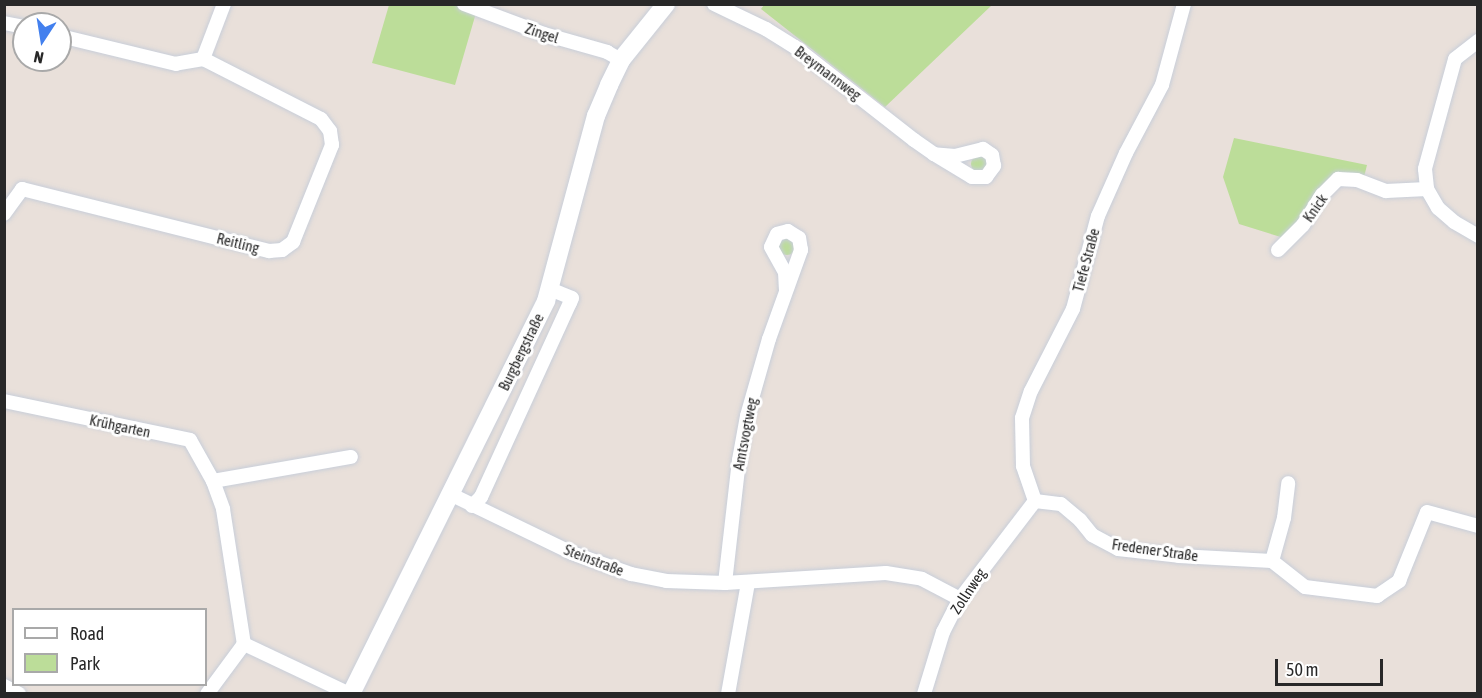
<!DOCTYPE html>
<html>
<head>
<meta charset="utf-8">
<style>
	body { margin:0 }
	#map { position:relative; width:1482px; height:698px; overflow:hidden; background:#e9e0da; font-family:"Asap Condensed",sans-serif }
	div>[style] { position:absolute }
	.green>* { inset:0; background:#bcdd99 }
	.round { border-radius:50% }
	.roads { filter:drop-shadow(0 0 2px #c8ced9) drop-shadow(0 0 2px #c8ced9) }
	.minor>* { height:14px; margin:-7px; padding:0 7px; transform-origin:7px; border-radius:7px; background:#fff }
	.tertiary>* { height:18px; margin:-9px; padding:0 9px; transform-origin:9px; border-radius:9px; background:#fff }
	span { translate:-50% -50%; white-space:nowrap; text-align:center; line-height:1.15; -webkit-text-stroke:6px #fff; paint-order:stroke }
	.street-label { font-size:15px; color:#282828 }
	.frame { position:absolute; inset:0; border:6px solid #282828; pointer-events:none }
	.legend { position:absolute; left:12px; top:608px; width:195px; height:78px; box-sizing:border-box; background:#fff; border:2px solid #a9a9a9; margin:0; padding:8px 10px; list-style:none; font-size:18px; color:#282828 }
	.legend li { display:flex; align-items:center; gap:12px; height:30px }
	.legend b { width:30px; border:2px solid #a9a9a9 }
	.north { position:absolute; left:12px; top:12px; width:60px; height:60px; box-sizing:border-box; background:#fff; border:2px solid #a9a9a9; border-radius:50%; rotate:192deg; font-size:16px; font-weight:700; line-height:24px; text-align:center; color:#282828 }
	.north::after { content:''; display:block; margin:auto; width:21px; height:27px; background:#4380ee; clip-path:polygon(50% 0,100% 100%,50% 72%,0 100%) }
	.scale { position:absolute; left:1275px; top:659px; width:108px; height:27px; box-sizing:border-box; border:3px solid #282828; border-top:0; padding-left:8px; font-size:18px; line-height:21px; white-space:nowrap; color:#282828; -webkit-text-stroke:4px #fff; paint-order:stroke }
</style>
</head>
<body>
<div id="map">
	<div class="green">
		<div style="clip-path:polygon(389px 5px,454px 5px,476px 13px,455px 85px,372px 63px)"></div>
		<div style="clip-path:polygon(764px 5px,764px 4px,992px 5px,885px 107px,761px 9px)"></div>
		<div style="clip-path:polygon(1234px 138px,1367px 165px,1364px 177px,1344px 173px,1326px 181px,1297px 224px,1284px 238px,1239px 224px,1223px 177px)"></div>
		<div class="round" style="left:971px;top:156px;width:16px;height:16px"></div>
		<div class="round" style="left:779px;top:239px;width:16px;height:16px"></div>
	</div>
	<div class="roads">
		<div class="minor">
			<div style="left:464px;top:4px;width:85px;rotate:20.6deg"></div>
			<div style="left:544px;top:34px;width:66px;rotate:15.9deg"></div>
			<div style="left:607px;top:52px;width:16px;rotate:30deg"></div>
			<div style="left:714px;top:4px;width:58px;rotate:25.7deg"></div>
			<div style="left:766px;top:29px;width:34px;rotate:32deg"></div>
			<div style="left:795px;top:47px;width:151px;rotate:38deg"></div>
			<div style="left:914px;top:140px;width:24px;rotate:35deg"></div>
			<div style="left:934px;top:154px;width:44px;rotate:31.2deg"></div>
			<div style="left:972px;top:177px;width:14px"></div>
			<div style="left:986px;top:177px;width:14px;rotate:-54deg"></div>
			<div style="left:994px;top:166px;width:11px;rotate:-100deg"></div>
			<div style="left:992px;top:155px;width:11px;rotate:-146deg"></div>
			<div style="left:983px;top:149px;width:29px;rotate:166deg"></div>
			<div style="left:955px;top:156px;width:21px;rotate:-175deg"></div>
			<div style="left:4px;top:23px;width:20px;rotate:11deg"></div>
			<div style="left:1478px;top:41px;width:29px;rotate:142deg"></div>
			<div style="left:1455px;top:59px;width:114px;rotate:105.3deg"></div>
			<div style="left:1425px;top:169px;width:20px;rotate:84deg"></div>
			<div style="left:1427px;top:189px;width:22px;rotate:60deg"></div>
			<div style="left:1438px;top:208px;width:21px;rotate:41deg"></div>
			<div style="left:1454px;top:222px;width:28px;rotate:30deg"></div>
			<div style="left:203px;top:59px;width:59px;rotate:-69.1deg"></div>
			<div style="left:4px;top:214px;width:31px;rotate:-54deg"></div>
			<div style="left:22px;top:189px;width:255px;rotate:14.1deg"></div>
			<div style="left:269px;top:251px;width:13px;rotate:-4deg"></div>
			<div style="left:282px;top:250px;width:14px;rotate:-36deg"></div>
			<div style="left:293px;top:242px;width:105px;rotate:-68.1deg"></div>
			<div style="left:332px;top:145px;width:14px;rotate:-98deg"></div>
			<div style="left:330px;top:131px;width:15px;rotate:-127deg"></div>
			<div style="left:321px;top:119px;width:132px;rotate:-153deg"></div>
			<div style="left:203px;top:59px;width:27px;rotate:170deg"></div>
			<div style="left:176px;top:64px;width:119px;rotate:-166.4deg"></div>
			<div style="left:1278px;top:250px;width:35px;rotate:-45deg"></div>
			<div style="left:1303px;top:225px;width:36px;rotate:-58deg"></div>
			<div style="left:1322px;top:195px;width:23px;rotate:-45deg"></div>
			<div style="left:1338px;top:179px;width:19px;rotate:3deg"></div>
			<div style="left:1357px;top:180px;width:31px;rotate:21deg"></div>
			<div style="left:1386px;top:191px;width:41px;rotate:-2.8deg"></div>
			<div style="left:4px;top:401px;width:190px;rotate:11.8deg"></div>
			<div style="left:190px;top:440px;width:47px;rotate:60.7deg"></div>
			<div style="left:213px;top:481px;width:30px;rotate:70deg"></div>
			<div style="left:223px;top:509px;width:137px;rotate:81.2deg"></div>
			<div style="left:244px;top:644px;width:62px;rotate:126.5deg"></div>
			<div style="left:213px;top:481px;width:140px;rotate:-9.9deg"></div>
			<div style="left:450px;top:494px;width:136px;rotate:25.8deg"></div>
			<div style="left:572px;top:553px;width:63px;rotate:19.6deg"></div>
			<div style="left:631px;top:574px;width:36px;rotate:11deg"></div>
			<div style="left:666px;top:581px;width:59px;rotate:1.9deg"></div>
			<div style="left:725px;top:583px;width:161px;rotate:-3.6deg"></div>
			<div style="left:886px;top:573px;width:36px;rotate:9deg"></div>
			<div style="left:922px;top:579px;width:43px;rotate:27.8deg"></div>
			<div style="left:1035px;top:501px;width:37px;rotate:-109deg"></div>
			<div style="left:1023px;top:466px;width:48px;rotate:-91.2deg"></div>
			<div style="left:1022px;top:418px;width:28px;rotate:-72deg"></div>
			<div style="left:1031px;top:391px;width:92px;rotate:-62.9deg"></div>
			<div style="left:1073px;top:309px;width:96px;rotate:-75deg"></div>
			<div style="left:1098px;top:216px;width:69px;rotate:-66deg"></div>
			<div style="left:1126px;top:153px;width:77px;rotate:-62.1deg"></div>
			<div style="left:1162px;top:85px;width:84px;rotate:-74.8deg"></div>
			<div style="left:1035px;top:501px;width:26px;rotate:7deg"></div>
			<div style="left:1061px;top:504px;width:25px;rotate:40deg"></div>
			<div style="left:1080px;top:520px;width:19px;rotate:51deg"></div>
			<div style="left:1092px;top:535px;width:30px;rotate:28deg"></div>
			<div style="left:1118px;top:549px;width:61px;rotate:6.5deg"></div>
			<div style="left:1179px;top:556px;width:93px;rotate:3.1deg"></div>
			<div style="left:1272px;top:561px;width:42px;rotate:38.2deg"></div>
			<div style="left:1305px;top:587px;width:73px;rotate:7.1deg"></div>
			<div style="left:1377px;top:596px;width:27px;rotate:-34deg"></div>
			<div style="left:1399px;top:581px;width:74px;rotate:-67.9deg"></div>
			<div style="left:1427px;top:512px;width:53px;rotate:15.4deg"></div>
			<div style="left:472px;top:506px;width:13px;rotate:-45deg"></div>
			<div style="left:481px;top:497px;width:213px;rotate:-65.4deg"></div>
			<div style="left:570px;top:303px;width:5px;rotate:-68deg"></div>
			<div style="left:572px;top:298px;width:24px;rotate:-158deg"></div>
			<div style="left:1272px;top:561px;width:45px;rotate:-74.4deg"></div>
			<div style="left:1284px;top:518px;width:35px;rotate:-83deg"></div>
			<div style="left:725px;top:583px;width:124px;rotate:-83.5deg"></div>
			<div style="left:739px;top:460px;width:45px;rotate:-79.7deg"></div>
			<div style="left:747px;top:416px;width:80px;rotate:-74.1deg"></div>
			<div style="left:769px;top:339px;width:95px;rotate:-70.2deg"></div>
			<div style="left:801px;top:250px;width:12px;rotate:-99deg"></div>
			<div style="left:799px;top:238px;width:13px;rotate:-148deg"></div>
			<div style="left:788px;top:231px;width:11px;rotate:165deg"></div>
			<div style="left:777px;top:234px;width:14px;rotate:115deg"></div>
			<div style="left:771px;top:247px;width:29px;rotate:61deg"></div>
			<div style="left:785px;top:272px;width:17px;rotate:87deg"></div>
			<div style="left:244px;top:644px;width:117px;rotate:25.3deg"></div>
			<div style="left:4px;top:686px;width:17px;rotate:28deg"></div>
			<div style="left:728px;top:694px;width:113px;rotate:-79.8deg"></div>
			<div style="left:924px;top:694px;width:65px;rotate:-73deg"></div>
			<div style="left:943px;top:632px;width:37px;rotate:-63deg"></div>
			<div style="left:960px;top:599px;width:123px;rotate:-52.6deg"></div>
		</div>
		<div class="tertiary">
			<div style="left:351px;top:694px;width:439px;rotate:-63.6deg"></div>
			<div style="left:546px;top:301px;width:192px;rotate:-74.9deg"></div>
			<div style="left:596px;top:116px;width:34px;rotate:-67deg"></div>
			<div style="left:609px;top:85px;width:28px;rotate:-64deg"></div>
			<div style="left:621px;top:60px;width:72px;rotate:-51.2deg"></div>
		</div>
	</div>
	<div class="street-label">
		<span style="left:542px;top:33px;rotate:18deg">Zingel</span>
		<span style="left:828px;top:73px;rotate:37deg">Breymannweg</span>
		<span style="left:1315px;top:208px;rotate:-55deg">Knick</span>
		<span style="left:238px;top:243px;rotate:14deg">Reitling</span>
		<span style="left:1086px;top:260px;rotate:-75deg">Tiefe Straße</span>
		<span style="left:521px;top:352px;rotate:-64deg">Burgbergstraße</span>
		<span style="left:120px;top:426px;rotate:12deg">Krühgarten</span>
		<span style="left:745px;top:434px;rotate:-79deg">Amtsvogtweg</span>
		<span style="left:1155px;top:550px;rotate:8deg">Fredener Straße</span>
		<span style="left:594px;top:560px;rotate:21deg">Steinstraße</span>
		<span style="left:968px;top:591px;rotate:-57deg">Zollnweg</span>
	</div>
	<div class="frame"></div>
	<ul class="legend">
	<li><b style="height:8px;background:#fff"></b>Road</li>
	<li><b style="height:16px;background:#bcdd99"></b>Park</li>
	</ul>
	<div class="north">N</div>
	<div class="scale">50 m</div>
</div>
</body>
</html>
